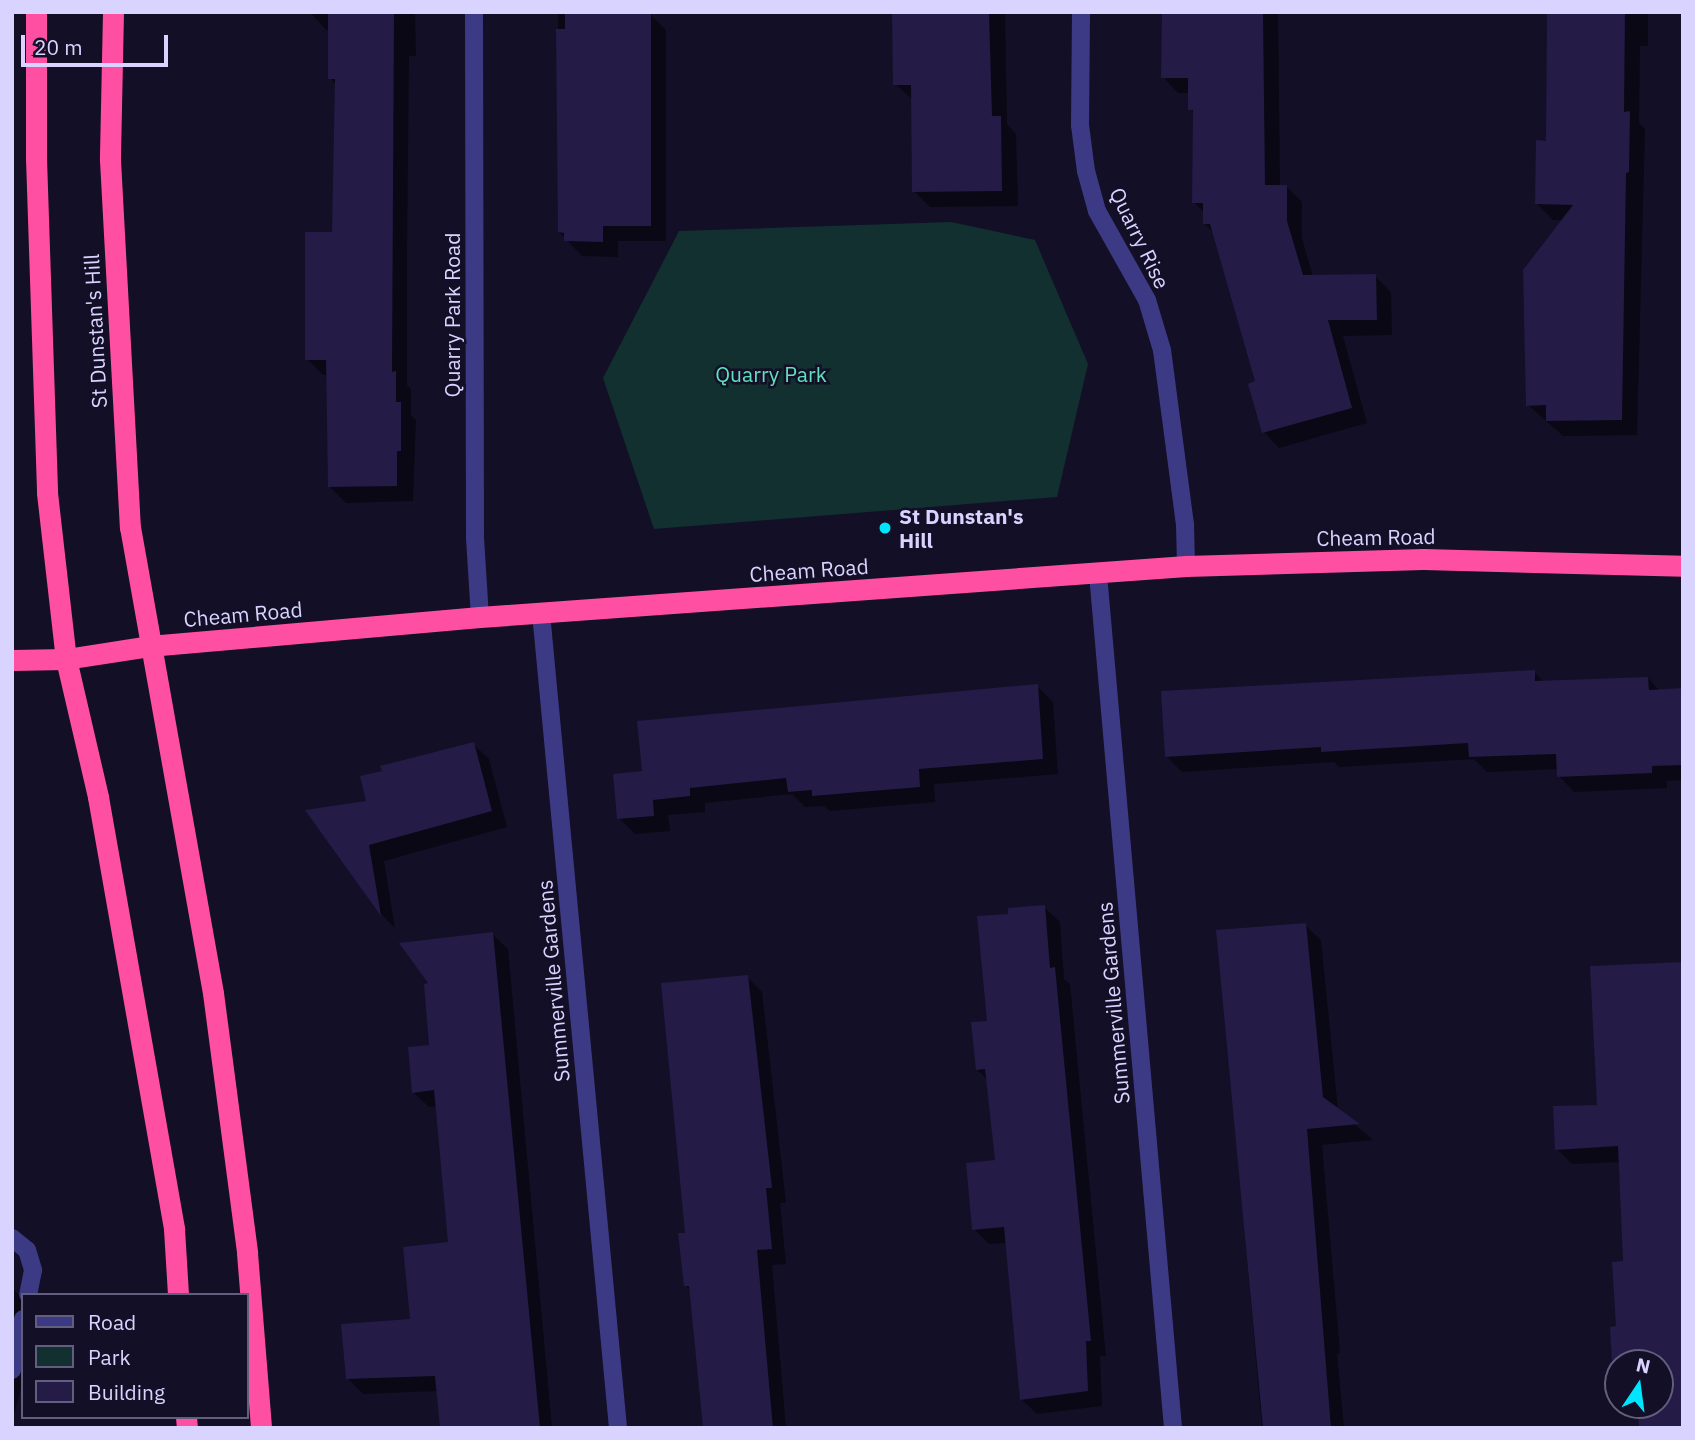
<!DOCTYPE html>
<html>
<head>
<meta charset="utf-8">
<style>
	body { margin:0 }
	#map { position:relative; width:1695px; height:1440px; overflow:hidden; background:#130f26; font-family:"IBM Plex Sans",sans-serif }
	div>[style] { position:absolute }
	.green>* { inset:0; background:#12302f }
	.shadow>* { inset:0; background:#0007 }
	.building>* { inset:0; background:#241b47 }
	.lane>* { height:18px; margin:-9px; padding:0 9px; transform-origin:9px; border-radius:9px; background:#3d3a85 }
	.street>* { height:18px; margin:-9px; padding:0 9px; transform-origin:9px; border-radius:9px; background:#3d3a85 }
	.highway>* { height:21px; margin:-10.5px; padding:0 10.5px; transform-origin:10.5px; border-radius:10.5px; background:#ff4fa3 }
	.dots>* { width:19px; height:19px; translate:-50% -50%; box-sizing:border-box; border:4px solid #130f26; border-radius:50% }
	span { translate:-50% -50%; white-space:nowrap; text-align:center; line-height:1.15; -webkit-text-stroke:5px #130f26; paint-order:stroke }
	.street-label { font-size:21px; color:#d9d4ff }
	.park-label { font-size:21px; color:#5fe0c0 }
	.poi-label { font-size:21px; color:#d9d4ff; font-weight:700 }
	.left { translate:0 -50%; text-align:left }
	.frame { position:absolute; inset:0; border:14px solid #d9d4ff; pointer-events:none }
	.legend { position:absolute; left:21px; top:1293px; width:228px; height:126px; box-sizing:border-box; background:#130f26; border:2px solid #625e7d; margin:0; padding:9px 12px; list-style:none; font-size:21px; color:#d9d4ff }
	.legend li { display:flex; align-items:center; gap:14px; height:35px }
	.legend b { width:35px; border:2px solid #625e7d }
	.north { position:absolute; left:1604px; top:1349px; width:70px; height:70px; box-sizing:border-box; background:#130f26; border:2px solid #625e7d; border-radius:50%; rotate:13deg; font-size:19px; font-weight:700; line-height:28px; text-align:center; color:#d9d4ff }
	.north::after { content:''; display:block; margin:auto; width:24px; height:32px; background:#00e5ff; clip-path:polygon(50% 0,100% 100%,50% 72%,0 100%) }
	.scale { position:absolute; left:21px; top:35px; width:147px; height:32px; box-sizing:border-box; border:4px solid #d9d4ff; border-top:0; padding-left:9px; font-size:21px; line-height:24px; white-space:nowrap; color:#d9d4ff; -webkit-text-stroke:5px #130f26; paint-order:stroke }
</style>
</head>
<body>
<div id="map">
	<div class="green">
		<div style="clip-path:polygon(951px 222px,1035px 240px,1088px 364px,1057px 497px,654px 529px,603px 378px,679px 231px)"></div>
	</div>
	<div class="shadow">
		<div style="clip-path:polygon(310px 12px,415px 12px,416px 56px,409px 56px,407px 249px,407px 385px,411px 389px,411px 415px,416px 420px,413px 501px,346px 503px,330px 487px,328px 375px,323px 375px,307px 359px,334px 234px,336px 85px,330px 78px,330px 30px,326px 30px)"></div>
		<div style="clip-path:polygon(558px 12px,642px 12px,651px 15px,666px 30px,666px 241px,618px 241px,618px 257px,582px 256px,559px 232px)"></div>
		<div style="clip-path:polygon(902px 12px,1005px 12px,1007px 124px,1016px 134px,1018px 206px,930px 207px,914px 191px,913px 100px,895px 84px)"></div>
		<div style="clip-path:polygon(1164px 12px,1278px 12px,1280px 187px,1287px 187px,1302px 202px,1302px 238px,1313px 277px,1375px 276px,1391px 292px,1392px 335px,1343px 336px,1367px 423px,1279px 448px,1264px 432px,1257px 382px,1214px 233px,1204px 223px,1204px 213px,1194px 202px,1195px 114px,1190px 109px,1190px 93px,1178px 93px,1163px 77px)"></div>
		<div style="clip-path:polygon(1548px 12px,1648px 12px,1648px 46px,1640px 46px,1639px 123px,1645px 129px,1637px 435px,1563px 436px,1528px 405px,1564px 220px,1553px 220px,1537px 204px,1548px 142px)"></div>
		<div style="clip-path:polygon(1534px 672px,1544px 682px,1648px 678px,1660px 691px,1683px 690px,1683px 780px,1667px 781px,1667px 788px,1574px 792px,1559px 776px,1558px 769px,1487px 772px,1474px 759px,1339px 767px,1334px 762px,1182px 772px,1166px 756px)"></div>
		<div style="clip-path:polygon(1037px 686px,1053px 702px,1058px 774px,934px 784px,935px 802px,830px 811px,824px 806px,805px 807px,792px 794px,705px 803px,705px 812px,668px 815px,670px 831px,635px 834px,619px 818px,644px 773px)"></div>
		<div style="clip-path:polygon(473px 744px,489px 759px,507px 827px,384px 861px,395px 928px,382px 915px,308px 811px,368px 802px)"></div>
		<div style="clip-path:polygon(1044px 907px,1060px 922px,1064px 979px,1070px 984px,1106px 1356px,1100px 1356px,1102px 1406px,1037px 1414px,1021px 1399px,1007px 1243px,989px 1244px,974px 1229px,997px 1162px,988px 1080px,977px 1070px,1010px 915px)"></div>
		<div style="clip-path:polygon(1305px 925px,1321px 940px,1338px 1110px,1373px 1140px,1322px 1145px,1340px 1353px,1337px 1354px,1344px 1428px,1262px 1428px,1218px 932px)"></div>
		<div style="clip-path:polygon(492px 934px,508px 949px,552px 1428px,441px 1428px,438px 1391px,363px 1394px,348px 1379px,412px 1320px,449px 1244px,437px 1106px,429px 1107px,413px 1092px,431px 1046px)"></div>
		<div style="clip-path:polygon(1683px 963px,1683px 1428px,1632px 1418px,1619px 1405px,1660px 1405px,1660px 1363px,1618px 1363px,1618px 1404px,1616px 1402px,1617px 1328px,1624px 1262px,1620px 1162px,1572px 1164px,1557px 1149px,1599px 1106px)"></div>
		<div style="clip-path:polygon(747px 977px,762px 992px,786px 1203px,780px 1203px,786px 1264px,772px 1265px,786px 1428px,705px 1428px,691px 1291px,686px 1286px,687px 1235px)"></div>
		<div style="clip-path:polygon(12px 1288px,23px 1299px,23px 1381px,12px 1422px)"></div>
	</div>
	<div class="building">
		<div style="clip-path:polygon(328px 12px,394px 12px,392px 372px,396px 371px,396px 402px,401px 402px,401px 451px,397px 451px,397px 486px,328px 487px,326px 360px,305px 360px,305px 232px,332px 232px,335px 79px,328px 79px)"></div>
		<div style="clip-path:polygon(565px 12px,651px 13px,651px 226px,603px 226px,603px 242px,564px 241px,564px 233px,558px 232px,556px 29px,565px 29px)"></div>
		<div style="clip-path:polygon(892px 12px,989px 12px,992px 116px,1001px 116px,1002px 191px,912px 192px,911px 85px,893px 85px)"></div>
		<div style="clip-path:polygon(1162px 12px,1263px 13px,1265px 185px,1287px 185px,1287px 221px,1303px 275px,1376px 274px,1377px 320px,1328px 320px,1352px 408px,1262px 433px,1248px 384px,1255px 381px,1210px 224px,1203px 224px,1203px 203px,1192px 203px,1193px 110px,1188px 110px,1188px 78px,1161px 78px)"></div>
		<div style="clip-path:polygon(1547px 12px,1625px 12px,1624px 112px,1630px 111px,1629px 172px,1626px 173px,1622px 420px,1546px 421px,1546px 405px,1526px 406px,1523px 270px,1573px 205px,1535px 204px,1536px 140px,1546px 141px)"></div>
		<div style="clip-path:polygon(1535px 670px,1535px 681px,1648px 677px,1649px 690px,1683px 688px,1683px 765px,1652px 766px,1652px 773px,1557px 777px,1556px 754px,1469px 757px,1468px 743px,1321px 752px,1321px 747px,1165px 757px,1161px 691px)"></div>
		<div style="clip-path:polygon(1038px 684px,1043px 759px,919px 769px,920px 787px,812px 796px,812px 790px,788px 792px,786px 778px,690px 788px,690px 796px,653px 800px,654px 816px,617px 819px,613px 774px,642px 771px,637px 721px)"></div>
		<div style="clip-path:polygon(474px 742px,492px 811px,369px 845px,381px 916px,305px 810px,366px 801px,360px 776px,382px 771px,380px 766px)"></div>
		<div style="clip-path:polygon(1045px 905px,1050px 968px,1055px 967px,1091px 1341px,1086px 1341px,1088px 1391px,1020px 1400px,1004px 1227px,972px 1230px,966px 1163px,995px 1160px,985px 1069px,976px 1070px,971px 1022px,987px 1021px,977px 916px,1008px 914px,1008px 908px)"></div>
		<div style="clip-path:polygon(1306px 923px,1323px 1097px,1360px 1124px,1307px 1129px,1331px 1428px,1263px 1428px,1216px 930px)"></div>
		<div style="clip-path:polygon(493px 932px,540px 1428px,440px 1428px,435px 1376px,346px 1379px,341px 1324px,410px 1319px,403px 1247px,448px 1242px,434px 1090px,412px 1093px,408px 1047px,429px 1045px,424px 984px,428px 983px,399px 943px)"></div>
		<div style="clip-path:polygon(1683px 962px,1683px 1428px,1639px 1428px,1638px 1405px,1660px 1405px,1660px 1363px,1618px 1363px,1618px 1403px,1614px 1403px,1610px 1327px,1616px 1326px,1612px 1262px,1623px 1261px,1618px 1146px,1555px 1150px,1553px 1106px,1597px 1105px,1590px 966px)"></div>
		<div style="clip-path:polygon(748px 975px,772px 1188px,766px 1188px,772px 1249px,757px 1250px,773px 1428px,703px 1428px,689px 1286px,684px 1286px,678px 1233px,685px 1233px,661px 983px)"></div>
	</div>
	<div class="lane">
		<div style="left:12px;top:1238px;width:19px;rotate:39deg"></div>
		<div style="left:27px;top:1250px;width:21px;rotate:73deg"></div>
		<div style="left:33px;top:1270px;width:25px;rotate:101deg"></div>
		<div style="left:12px;top:1370px;width:52px;rotate:-77.8deg"></div>
	</div>
	<div class="street">
		<div style="left:474px;top:12px;width:526px;rotate:89.89deg"></div>
		<div style="left:475px;top:538px;width:79px;rotate:86.4deg"></div>
		<div style="left:1081px;top:12px;width:113px;rotate:90.5deg"></div>
		<div style="left:1080px;top:125px;width:46px;rotate:82.6deg"></div>
		<div style="left:1086px;top:171px;width:41px;rotate:74.6deg"></div>
		<div style="left:1097px;top:211px;width:102px;rotate:60.7deg"></div>
		<div style="left:1147px;top:300px;width:52px;rotate:73.3deg"></div>
		<div style="left:1162px;top:350px;width:176px;rotate:82.5deg"></div>
		<div style="left:1185px;top:524px;width:42px;rotate:88.6deg"></div>
		<div style="left:1098px;top:574px;width:857px;rotate:84.98deg"></div>
		<div style="left:541px;top:613px;width:819px;rotate:84.6deg"></div>
	</div>
	<div class="highway">
		<div style="left:36px;top:12px;width:146px;rotate:90deg"></div>
		<div style="left:36px;top:158px;width:335px;rotate:88.1deg"></div>
		<div style="left:47px;top:493px;width:167px;rotate:83.5deg"></div>
		<div style="left:66px;top:659px;width:142px;rotate:76.9deg"></div>
		<div style="left:98px;top:797px;width:439px;rotate:80deg"></div>
		<div style="left:174px;top:1229px;width:66px;rotate:86.5deg"></div>
		<div style="left:113px;top:12px;width:148px;rotate:91.2deg"></div>
		<div style="left:110px;top:160px;width:368px;rotate:86.9deg"></div>
		<div style="left:130px;top:527px;width:473px;rotate:79.9deg"></div>
		<div style="left:213px;top:993px;width:262px;rotate:82.5deg"></div>
		<div style="left:247px;top:1253px;width:176px;rotate:85.4deg"></div>
		<div style="left:12px;top:660px;width:54px;rotate:-1.1deg"></div>
		<div style="left:66px;top:659px;width:84px;rotate:-8.9deg"></div>
		<div style="left:149px;top:646px;width:332px;rotate:-5deg"></div>
		<div style="left:480px;top:617px;width:708px;rotate:-4.13deg"></div>
		<div style="left:1186px;top:566px;width:237px;rotate:-1.7deg"></div>
		<div style="left:1423px;top:559px;width:260px;rotate:1.5deg"></div>
		<div style="left:186px;top:1417px;width:11px;rotate:85deg"></div>
	</div>
	<div class="dots">
		<div style="left:885px;top:528px;background:#00e5ff"></div>
	</div>
	<div class="street-label">
		<span style="left:1140px;top:238px;rotate:64deg">Quarry Rise</span>
		<span style="left:452px;top:315px;rotate:-90deg">Quarry Park Road</span>
		<span style="left:95px;top:331px;rotate:-93deg">St Dunstan's Hill</span>
		<span style="left:1376px;top:537px;rotate:-1deg">Cheam Road</span>
		<span style="left:809px;top:570px;rotate:-4deg">Cheam Road</span>
		<span style="left:243px;top:614px;rotate:-5deg">Cheam Road</span>
		<span style="left:553px;top:981px;rotate:-95deg">Summerville Gardens</span>
		<span style="left:1113px;top:1003px;rotate:-95deg">Summerville Gardens</span>
	</div>
	<div class="park-label">
		<span style="left:771px;top:374px">Quarry Park</span>
	</div>
	<div class="poi-label">
		<span class="left" style="left:899px;top:528px">St Dunstan's<br>Hill</span>
	</div>
	<div class="frame"></div>
	<ul class="legend">
	<li><b style="height:9px;background:#3d3a85"></b>Road</li>
	<li><b style="height:19px;background:#12302f"></b>Park</li>
	<li><b style="height:19px;background:#241b47"></b>Building</li>
	</ul>
	<div class="north">N</div>
	<div class="scale">20 m</div>
</div>
</body>
</html>
